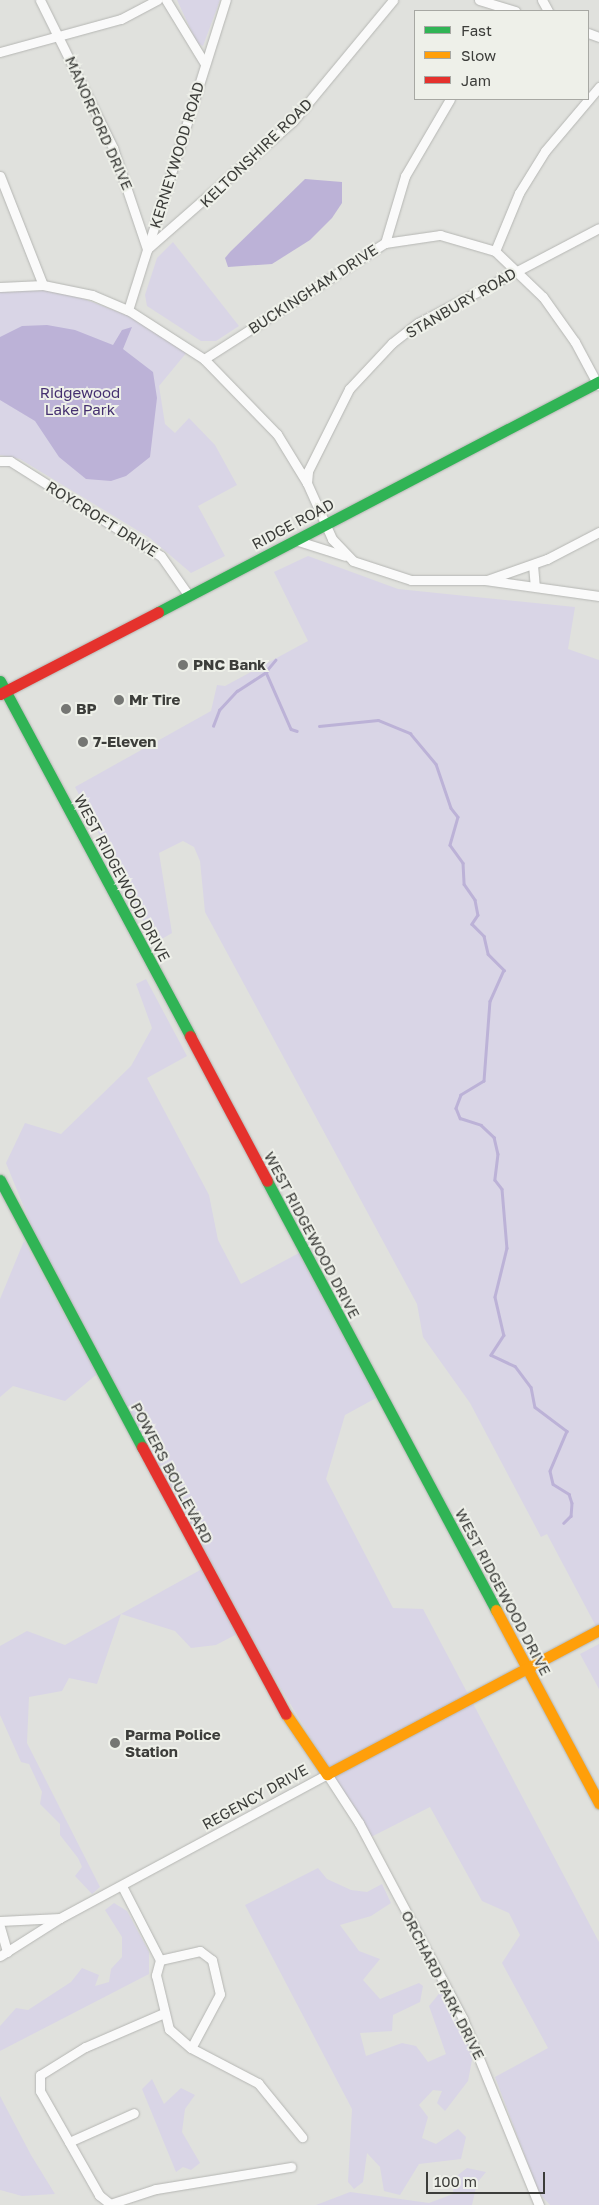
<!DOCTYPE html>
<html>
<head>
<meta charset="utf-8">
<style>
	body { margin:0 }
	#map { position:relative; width:599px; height:2205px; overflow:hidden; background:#e0e1dd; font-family:"Golos Text",sans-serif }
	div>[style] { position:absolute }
	.green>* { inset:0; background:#d9d5e6 }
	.water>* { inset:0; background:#bcb2d7 }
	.stream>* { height:2.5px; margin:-1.25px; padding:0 1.25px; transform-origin:1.25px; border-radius:1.25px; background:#bcb2d7 }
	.roads { filter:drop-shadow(0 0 1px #b5b6b3) drop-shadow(0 0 1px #b5b6b3) }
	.street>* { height:9px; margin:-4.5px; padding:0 4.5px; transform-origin:4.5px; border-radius:4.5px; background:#fafafa }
	.fast>* { height:11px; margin:-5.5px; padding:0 5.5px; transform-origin:5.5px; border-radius:5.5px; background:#30b455 }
	.slow>* { height:11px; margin:-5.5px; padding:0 5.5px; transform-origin:5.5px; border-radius:5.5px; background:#ff9f0a }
	.jam>* { height:11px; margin:-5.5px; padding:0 5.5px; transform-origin:5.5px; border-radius:5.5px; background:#e5322d }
	.dots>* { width:14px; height:14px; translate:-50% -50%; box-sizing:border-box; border:2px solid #eef0e9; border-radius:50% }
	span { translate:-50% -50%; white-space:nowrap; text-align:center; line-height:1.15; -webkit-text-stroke:4px #eef0e9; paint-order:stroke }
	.street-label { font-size:15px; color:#3c3d3a }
	.park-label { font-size:15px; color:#453070 }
	.poi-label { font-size:15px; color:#3c3d3a; font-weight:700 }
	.left { translate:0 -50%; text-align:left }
	.legend { position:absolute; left:414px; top:10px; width:175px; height:90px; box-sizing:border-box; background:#eef0e9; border:1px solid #a7a8a3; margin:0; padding:6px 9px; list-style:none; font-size:15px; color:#3c3d3a }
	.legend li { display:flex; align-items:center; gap:10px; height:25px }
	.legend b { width:25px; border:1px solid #a7a8a3 }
	.scale { position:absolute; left:426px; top:2172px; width:119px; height:22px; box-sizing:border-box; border:2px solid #3c3d3a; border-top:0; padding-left:6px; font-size:15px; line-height:18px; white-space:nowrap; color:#3c3d3a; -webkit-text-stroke:4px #eef0e9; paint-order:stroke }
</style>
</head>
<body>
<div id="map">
	<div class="green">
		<div style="clip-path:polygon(177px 0,220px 0,203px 46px,197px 43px)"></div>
		<div style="clip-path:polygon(173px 242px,239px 326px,216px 341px,201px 341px,147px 306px,145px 295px,157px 258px)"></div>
		<div style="clip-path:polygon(42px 289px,68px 293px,129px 316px,187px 352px,159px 386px,165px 424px,175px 433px,189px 418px,215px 445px,237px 485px,198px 506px,225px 556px,191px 573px,150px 538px,20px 459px,0 455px,0 290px)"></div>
		<div style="clip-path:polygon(308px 556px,398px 589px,575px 607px,568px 649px,599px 660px,599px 1632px,547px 1534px,541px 1537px,470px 1403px,423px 1337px,417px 1304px,205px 912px,200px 861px,194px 847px,183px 841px,159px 853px,172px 933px,155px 943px,75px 787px,211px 711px,217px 685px,225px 686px,308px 641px,274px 572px)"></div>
		<div style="clip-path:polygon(146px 979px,187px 1056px,147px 1078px,209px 1195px,218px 1240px,241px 1284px,299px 1253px,376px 1398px,345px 1415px,326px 1479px,393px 1608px,423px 1609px,599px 1942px,599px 2205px,550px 2205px,539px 2193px,495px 2077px,548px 2048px,502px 1963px,520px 1935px,509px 1913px,482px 1901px,430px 1807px,371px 1837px,271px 1672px,38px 1242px,6px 1163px,25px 1123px,61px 1134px,131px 1066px,152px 1028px,136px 984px)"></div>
		<div style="clip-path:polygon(24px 1241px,97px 1374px,65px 1401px,13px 1386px,0 1397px,0 1299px)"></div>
		<div style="clip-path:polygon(202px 1569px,237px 1634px,216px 1645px,191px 1648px,175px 1631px,121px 1614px,97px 1684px,69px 1678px,62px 1691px,29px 1697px,27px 1743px,100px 1887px,92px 1894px,75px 1876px,82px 1867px,78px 1858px,60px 1835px,60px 1824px,40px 1804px,42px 1792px,29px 1764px,21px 1762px,0 1715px,0 1646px,27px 1631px,65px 1645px)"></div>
		<div style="clip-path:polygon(599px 1644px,599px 1689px,580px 1654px)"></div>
		<div style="clip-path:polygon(318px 1868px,327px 1879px,351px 1890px,367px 1892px,382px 1884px,391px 1903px,371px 1916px,340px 1925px,359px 1951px,380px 1959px,363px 1980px,380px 1999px,419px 1983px,423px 1986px,420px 2002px,393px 2015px,392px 2031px,360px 2033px,366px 2056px,402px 2043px,416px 2046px,428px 2062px,446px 2054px,429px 2006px,442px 1990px,473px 2055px,468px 2081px,445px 2111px,437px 2103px,442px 2091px,433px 2090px,419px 2105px,428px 2117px,422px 2138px,436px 2144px,458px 2129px,466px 2137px,461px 2159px,419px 2164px,400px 2195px,384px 2191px,380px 2167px,367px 2153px,363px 2182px,354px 2189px,348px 2182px,352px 2109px,245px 1905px)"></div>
		<div style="clip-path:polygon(114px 1903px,127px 1911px,149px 1952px,149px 1974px,0 2051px,0 2026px,16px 2008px,28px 2010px,71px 1982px,82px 1968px,99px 1975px,95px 1986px,109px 1982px,111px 1969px,122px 1957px,122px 1937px,105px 1910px)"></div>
		<div style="clip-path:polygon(152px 2079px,164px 2104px,181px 2088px,195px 2095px,185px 2109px,182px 2132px,200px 2163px,191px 2170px,183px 2167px,176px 2172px,142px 2089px)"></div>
		<div style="clip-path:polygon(0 2096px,31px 2155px,55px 2194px,22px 2196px,0 2190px)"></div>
		<div style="clip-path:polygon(467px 2168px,486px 2172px,477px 2183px,472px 2205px,316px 2205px,350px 2192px,429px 2203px,453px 2194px,454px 2178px)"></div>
	</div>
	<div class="water">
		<div style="clip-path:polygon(305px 179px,342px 182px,342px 203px,332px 218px,310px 240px,272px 264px,228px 267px,225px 258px,230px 252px)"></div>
		<div style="clip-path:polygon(47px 325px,75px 330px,113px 345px,122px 330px,132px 327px,123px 349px,153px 372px,157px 398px,150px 457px,126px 476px,111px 481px,86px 479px,59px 457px,35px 421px,0 400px,0 337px,22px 326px)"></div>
	</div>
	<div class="stream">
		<div style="left:276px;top:660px;width:16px;rotate:130deg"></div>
		<div style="left:266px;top:672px;width:62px;rotate:66.3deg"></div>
		<div style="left:291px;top:729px;width:6px;rotate:18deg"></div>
		<div style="left:213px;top:726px;width:17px;rotate:-69deg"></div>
		<div style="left:219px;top:710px;width:26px;rotate:-47deg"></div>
		<div style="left:237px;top:691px;width:35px;rotate:-33deg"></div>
		<div style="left:319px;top:726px;width:59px;rotate:-5.8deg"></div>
		<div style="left:378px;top:720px;width:35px;rotate:22deg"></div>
		<div style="left:410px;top:733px;width:40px;rotate:50deg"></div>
		<div style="left:436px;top:764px;width:46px;rotate:71.2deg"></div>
		<div style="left:451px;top:808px;width:11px;rotate:52deg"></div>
		<div style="left:458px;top:817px;width:29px;rotate:106deg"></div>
		<div style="left:450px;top:845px;width:22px;rotate:54deg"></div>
		<div style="left:463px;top:863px;width:21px;rotate:87deg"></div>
		<div style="left:464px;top:884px;width:19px;rotate:55deg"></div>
		<div style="left:475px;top:900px;width:15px;rotate:79deg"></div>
		<div style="left:478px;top:915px;width:11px;rotate:124deg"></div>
		<div style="left:472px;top:924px;width:17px;rotate:45deg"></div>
		<div style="left:484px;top:936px;width:18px;rotate:77deg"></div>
		<div style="left:488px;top:954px;width:23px;rotate:45deg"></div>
		<div style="left:504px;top:970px;width:34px;rotate:114deg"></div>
		<div style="left:490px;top:1001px;width:80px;rotate:94.3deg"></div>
		<div style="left:484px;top:1081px;width:27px;rotate:149deg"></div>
		<div style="left:461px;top:1095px;width:14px;rotate:111deg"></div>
		<div style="left:456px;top:1108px;width:11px;rotate:68deg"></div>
		<div style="left:460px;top:1118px;width:22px;rotate:18deg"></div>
		<div style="left:481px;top:1125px;width:18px;rotate:43deg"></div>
		<div style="left:494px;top:1137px;width:17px;rotate:77deg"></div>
		<div style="left:498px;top:1154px;width:26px;rotate:97deg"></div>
		<div style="left:495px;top:1180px;width:11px;rotate:52deg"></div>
		<div style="left:502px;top:1189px;width:59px;rotate:85.2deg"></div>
		<div style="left:507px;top:1248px;width:50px;rotate:103.8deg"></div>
		<div style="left:495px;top:1297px;width:39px;rotate:77deg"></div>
		<div style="left:504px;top:1335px;width:24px;rotate:123deg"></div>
		<div style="left:491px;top:1355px;width:26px;rotate:25deg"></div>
		<div style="left:515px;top:1366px;width:26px;rotate:53deg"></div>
		<div style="left:531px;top:1387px;width:20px;rotate:79deg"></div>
		<div style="left:535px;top:1407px;width:40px;rotate:37deg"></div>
		<div style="left:567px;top:1431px;width:43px;rotate:113deg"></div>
		<div style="left:550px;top:1471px;width:13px;rotate:77deg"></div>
		<div style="left:553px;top:1484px;width:19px;rotate:32deg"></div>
		<div style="left:569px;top:1494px;width:9px;rotate:72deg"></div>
		<div style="left:572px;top:1503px;width:13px;rotate:94deg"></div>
		<div style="left:571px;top:1516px;width:10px;rotate:135deg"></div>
	</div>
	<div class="roads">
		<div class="street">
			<div style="left:40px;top:0;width:165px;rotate:63.7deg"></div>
			<div style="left:113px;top:148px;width:107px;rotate:71.4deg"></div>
			<div style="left:147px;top:249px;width:194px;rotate:-41.2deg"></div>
			<div style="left:293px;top:121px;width:157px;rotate:-50.4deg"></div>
			<div style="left:166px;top:0;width:75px;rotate:58.6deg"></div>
			<div style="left:479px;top:0;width:38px;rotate:17deg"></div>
			<div style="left:542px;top:0;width:13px;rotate:61deg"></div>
			<div style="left:588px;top:33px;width:12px;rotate:20deg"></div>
			<div style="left:0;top:52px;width:125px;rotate:-15.3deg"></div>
			<div style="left:121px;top:19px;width:41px;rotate:-27.8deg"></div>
			<div style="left:0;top:176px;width:117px;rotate:68.5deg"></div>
			<div style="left:385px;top:243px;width:70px;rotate:-73.4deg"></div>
			<div style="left:405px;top:176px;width:89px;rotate:-59.7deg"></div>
			<div style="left:495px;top:251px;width:63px;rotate:-67.5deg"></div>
			<div style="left:519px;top:193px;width:49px;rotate:-58.2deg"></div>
			<div style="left:545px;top:151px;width:84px;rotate:-49.8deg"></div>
			<div style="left:0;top:287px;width:43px;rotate:-2.7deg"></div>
			<div style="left:43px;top:285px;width:50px;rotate:11.5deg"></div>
			<div style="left:92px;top:295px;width:39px;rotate:23deg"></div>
			<div style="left:128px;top:310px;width:90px;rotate:32.8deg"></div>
			<div style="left:204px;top:359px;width:105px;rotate:45.8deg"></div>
			<div style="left:277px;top:434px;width:57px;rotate:58.5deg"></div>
			<div style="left:307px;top:483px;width:61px;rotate:65.9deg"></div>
			<div style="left:332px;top:539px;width:30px;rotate:46deg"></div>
			<div style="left:353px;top:561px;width:61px;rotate:18.1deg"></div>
			<div style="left:411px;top:580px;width:74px"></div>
			<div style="left:485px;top:580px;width:115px;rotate:8deg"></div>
			<div style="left:128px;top:310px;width:325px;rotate:-72.5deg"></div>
			<div style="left:204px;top:359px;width:215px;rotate:-32.7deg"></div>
			<div style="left:385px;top:243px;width:56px;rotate:-8.3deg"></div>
			<div style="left:440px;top:235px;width:57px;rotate:16.2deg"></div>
			<div style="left:495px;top:251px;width:66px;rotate:43.8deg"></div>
			<div style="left:543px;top:297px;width:55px;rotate:54.6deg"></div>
			<div style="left:575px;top:342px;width:49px;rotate:61.9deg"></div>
			<div style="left:0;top:461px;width:10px"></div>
			<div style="left:10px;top:461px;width:178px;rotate:32.2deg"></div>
			<div style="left:161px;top:556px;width:49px;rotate:55deg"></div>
			<div style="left:307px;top:483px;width:12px;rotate:-85deg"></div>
			<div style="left:308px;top:471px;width:92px;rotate:-63.4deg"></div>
			<div style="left:349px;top:389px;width:63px;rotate:-46.9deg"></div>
			<div style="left:392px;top:343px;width:33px;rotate:-38deg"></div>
			<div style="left:418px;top:323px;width:204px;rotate:-27.7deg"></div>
			<div style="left:295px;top:540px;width:52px;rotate:17.7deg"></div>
			<div style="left:533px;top:565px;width:21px;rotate:85deg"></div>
			<div style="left:487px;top:580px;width:64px;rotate:-19.3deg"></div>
			<div style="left:547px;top:559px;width:59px;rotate:-27.4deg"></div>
			<div style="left:123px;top:1888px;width:81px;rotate:62.8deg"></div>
			<div style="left:160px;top:1960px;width:16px;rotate:105deg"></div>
			<div style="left:156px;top:1975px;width:56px;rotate:76.5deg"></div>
			<div style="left:169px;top:2029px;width:29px;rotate:41deg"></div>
			<div style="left:191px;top:2048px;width:76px;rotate:27.6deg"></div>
			<div style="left:258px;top:2083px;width:70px;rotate:50.8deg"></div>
			<div style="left:0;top:1921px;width:60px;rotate:-2.9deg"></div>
			<div style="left:0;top:1927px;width:26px;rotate:74deg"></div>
			<div style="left:0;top:1956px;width:71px;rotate:-32.3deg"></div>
			<div style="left:60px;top:1918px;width:303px;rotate:-28.3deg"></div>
			<div style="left:327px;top:1774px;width:59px;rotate:56.9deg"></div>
			<div style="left:359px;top:1823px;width:222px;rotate:62deg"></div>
			<div style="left:463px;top:2019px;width:201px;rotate:67.8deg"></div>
			<div style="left:160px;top:1960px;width:41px;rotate:-12.7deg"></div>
			<div style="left:200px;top:1951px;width:15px;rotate:37deg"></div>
			<div style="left:212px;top:1960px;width:35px;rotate:77deg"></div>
			<div style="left:220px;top:1994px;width:61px;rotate:118.2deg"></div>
			<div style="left:164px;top:2013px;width:86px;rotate:156.7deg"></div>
			<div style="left:85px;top:2047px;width:53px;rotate:148.1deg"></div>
			<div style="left:40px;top:2075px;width:16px;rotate:90deg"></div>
			<div style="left:40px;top:2091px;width:120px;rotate:60.4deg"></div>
			<div style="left:99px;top:2195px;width:14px;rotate:39deg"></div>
			<div style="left:110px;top:2204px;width:48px;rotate:-18.1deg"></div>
			<div style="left:156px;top:2189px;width:137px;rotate:-9.3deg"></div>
			<div style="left:69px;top:2142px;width:71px;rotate:-24deg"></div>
		</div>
		<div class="fast">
			<div style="left:158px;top:612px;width:498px;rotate:-27.6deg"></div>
			<div style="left:0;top:681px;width:403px;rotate:61.8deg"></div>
			<div style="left:0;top:1180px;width:302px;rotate:62deg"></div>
			<div style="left:267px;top:1181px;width:486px;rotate:61.9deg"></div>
		</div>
		<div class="slow">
			<div style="left:496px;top:1610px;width:219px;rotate:61.9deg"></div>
			<div style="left:286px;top:1714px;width:73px;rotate:55.7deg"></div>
			<div style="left:327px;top:1774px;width:308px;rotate:-27.9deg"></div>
		</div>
		<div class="jam">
			<div style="left:0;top:694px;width:178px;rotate:-27.4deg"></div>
			<div style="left:190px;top:1036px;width:164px;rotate:62deg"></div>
			<div style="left:142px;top:1447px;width:303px;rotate:61.7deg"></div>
		</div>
	</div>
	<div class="dots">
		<div style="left:183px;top:665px;background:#757673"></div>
		<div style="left:119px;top:700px;background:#757673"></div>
		<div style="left:66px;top:709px;background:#757673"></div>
		<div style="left:83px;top:742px;background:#757673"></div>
		<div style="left:115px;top:1743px;background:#757673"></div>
	</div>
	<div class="street-label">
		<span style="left:99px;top:123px;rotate:66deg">MANORFORD DRIVE</span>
		<span style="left:256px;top:153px;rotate:-44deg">KELTONSHIRE ROAD</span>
		<span style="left:177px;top:155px;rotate:-73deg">KERNEYWOOD ROAD</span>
		<span style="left:313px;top:289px;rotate:-33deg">BUCKINGHAM DRIVE</span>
		<span style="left:461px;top:303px;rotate:-30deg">STANBURY ROAD</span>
		<span style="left:102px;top:519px;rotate:32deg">ROYCROFT DRIVE</span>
		<span style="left:293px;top:524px;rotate:-28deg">RIDGE ROAD</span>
		<span style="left:122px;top:878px;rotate:62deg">WEST RIDGEWOOD DRIVE</span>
		<span style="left:312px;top:1235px;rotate:62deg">WEST RIDGEWOOD DRIVE</span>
		<span style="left:172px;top:1473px;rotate:62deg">POWERS BOULEVARD</span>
		<span style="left:503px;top:1592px;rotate:62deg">WEST RIDGEWOOD DRIVE</span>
		<span style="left:255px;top:1797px;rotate:-29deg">REGENCY DRIVE</span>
		<span style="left:443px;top:1985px;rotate:63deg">ORCHARD PARK DRIVE</span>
	</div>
	<div class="park-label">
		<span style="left:80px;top:401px">Ridgewood<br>Lake Park</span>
	</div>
	<div class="poi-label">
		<span class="left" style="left:193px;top:665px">PNC Bank</span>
		<span class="left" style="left:129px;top:700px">Mr Tire</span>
		<span class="left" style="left:76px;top:709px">BP</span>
		<span class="left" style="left:93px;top:742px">7-Eleven</span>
		<span class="left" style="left:125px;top:1743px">Parma Police<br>Station</span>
	</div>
	<ul class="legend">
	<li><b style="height:6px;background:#30b455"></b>Fast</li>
	<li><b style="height:6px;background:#ff9f0a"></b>Slow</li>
	<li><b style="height:6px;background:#e5322d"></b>Jam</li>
	</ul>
	<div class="scale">100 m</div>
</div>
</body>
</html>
